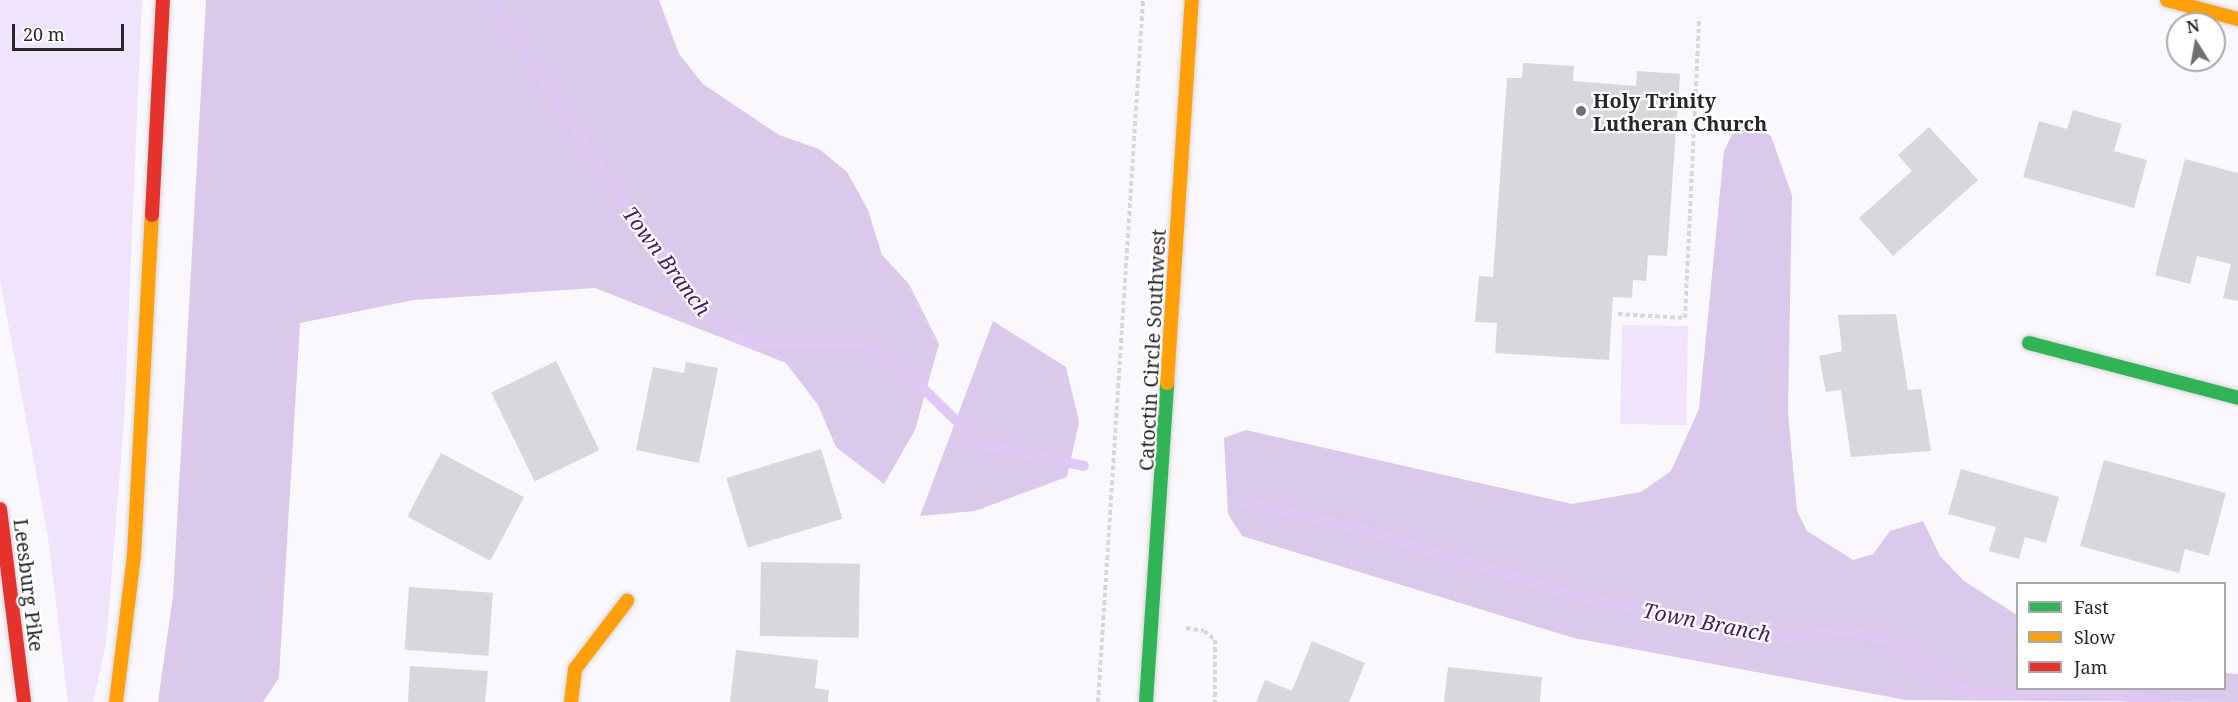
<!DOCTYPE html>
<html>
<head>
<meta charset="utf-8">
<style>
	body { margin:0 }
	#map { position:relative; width:2238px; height:702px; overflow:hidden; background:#faf8fd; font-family:"Noto Serif",serif }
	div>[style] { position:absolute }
	.green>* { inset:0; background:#f0e4fc; transform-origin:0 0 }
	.forest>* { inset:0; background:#dbc9ec }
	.stream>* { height:10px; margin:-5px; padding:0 5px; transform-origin:5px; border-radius:5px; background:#dfc8f4 }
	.building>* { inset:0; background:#d9d7db; transform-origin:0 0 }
	.path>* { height:4px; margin-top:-2px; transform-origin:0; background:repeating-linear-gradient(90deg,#d7d7d9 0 4.5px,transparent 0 7.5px) }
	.roads { filter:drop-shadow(0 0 2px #d6d5d9) drop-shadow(0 0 2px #d6d5d9) }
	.fast>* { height:14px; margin:-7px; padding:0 7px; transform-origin:7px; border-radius:7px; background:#30b455 }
	.slow>* { height:14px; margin:-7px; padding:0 7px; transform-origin:7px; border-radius:7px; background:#ff9f0a }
	.jam>* { height:14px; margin:-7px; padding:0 7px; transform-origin:7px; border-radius:7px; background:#e5322d }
	.dots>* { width:16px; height:16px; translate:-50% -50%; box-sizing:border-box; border:3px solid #fff; border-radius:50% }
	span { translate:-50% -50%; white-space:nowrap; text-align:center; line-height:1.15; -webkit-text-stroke:4.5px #fff; paint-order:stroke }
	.poi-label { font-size:20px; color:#29262b; font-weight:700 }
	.left { translate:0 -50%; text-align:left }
	.street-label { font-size:20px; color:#29262b }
	.water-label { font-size:21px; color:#472064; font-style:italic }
	.legend { position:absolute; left:2016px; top:582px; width:210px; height:108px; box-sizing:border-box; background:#fff; border:2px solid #a9a8aa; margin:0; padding:8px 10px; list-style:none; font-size:18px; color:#29262b }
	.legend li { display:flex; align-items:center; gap:12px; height:30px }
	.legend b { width:30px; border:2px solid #a9a8aa }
	.north { position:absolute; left:2166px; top:12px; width:60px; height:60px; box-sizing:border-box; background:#fff; border:2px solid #a9a8aa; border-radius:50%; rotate:349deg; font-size:16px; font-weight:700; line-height:24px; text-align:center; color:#29262b }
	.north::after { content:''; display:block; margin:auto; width:21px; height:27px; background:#727074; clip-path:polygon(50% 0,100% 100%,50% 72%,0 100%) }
	.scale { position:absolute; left:12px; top:24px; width:112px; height:27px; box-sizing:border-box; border:3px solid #29262b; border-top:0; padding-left:8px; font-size:18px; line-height:21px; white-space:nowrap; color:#29262b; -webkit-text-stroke:4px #fff; paint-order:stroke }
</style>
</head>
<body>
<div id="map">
	<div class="green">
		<div style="clip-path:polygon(0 0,142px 0,124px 422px,106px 644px,93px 702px,68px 702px,48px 537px,0 280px)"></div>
		<div style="left:1622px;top:325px;width:66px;height:99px;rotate:1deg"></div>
	</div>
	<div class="forest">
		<div style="clip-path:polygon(206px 0,659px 0,679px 54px,703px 84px,779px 135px,819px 149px,847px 172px,868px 210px,882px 255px,909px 284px,939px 344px,915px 430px,884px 484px,836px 447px,818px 405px,786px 363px,595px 288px,414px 300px,300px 323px,279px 678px,263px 702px,158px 702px,173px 596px)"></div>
		<div style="clip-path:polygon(1751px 125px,1771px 136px,1792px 195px,1788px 412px,1797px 511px,1807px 531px,1853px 560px,1873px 554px,1890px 531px,1923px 521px,1940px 556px,1964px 581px,2017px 615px,2018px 688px,2224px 688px,2225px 673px,2238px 674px,2238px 702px,1906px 700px,1574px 638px,1242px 536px,1228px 514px,1224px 438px,1246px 430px,1572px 504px,1641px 492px,1671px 471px,1699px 409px,1724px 151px,1735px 128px)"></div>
		<div style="clip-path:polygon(993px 321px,1066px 367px,1079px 422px,1067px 477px,975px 511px,920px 516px)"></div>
	</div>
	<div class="stream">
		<div style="left:491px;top:0;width:276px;rotate:56.8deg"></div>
		<div style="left:642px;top:231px;width:40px;rotate:44deg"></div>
		<div style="left:671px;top:259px;width:76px;rotate:56.3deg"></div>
		<div style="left:713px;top:322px;width:40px;rotate:29.7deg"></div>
		<div style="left:748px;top:342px;width:109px"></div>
		<div style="left:857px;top:342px;width:42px;rotate:26.6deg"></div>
		<div style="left:895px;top:361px;width:119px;rotate:44.3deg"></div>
		<div style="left:980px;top:444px;width:106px;rotate:11.9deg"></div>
		<div style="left:1244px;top:502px;width:123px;rotate:13.1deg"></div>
		<div style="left:1364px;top:530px;width:225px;rotate:17.3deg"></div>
		<div style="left:1579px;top:597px;width:212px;rotate:11.2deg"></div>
		<div style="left:1787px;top:638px;width:58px;rotate:-8deg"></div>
		<div style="left:1844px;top:630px;width:43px;rotate:13.4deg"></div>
		<div style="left:1886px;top:640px;width:100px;rotate:32.7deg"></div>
		<div style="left:1970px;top:694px;width:116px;rotate:-1.5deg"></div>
		<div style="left:2086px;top:691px;width:80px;rotate:7.9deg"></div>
	</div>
	<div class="building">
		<div style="clip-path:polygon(1523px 63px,1574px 66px,1573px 81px,1636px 86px,1637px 71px,1680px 74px,1667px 256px,1648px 255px,1646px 281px,1633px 280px,1632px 298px,1613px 297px,1609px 360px,1495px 353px,1497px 323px,1475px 322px,1479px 276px,1493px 277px,1507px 78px,1522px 78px)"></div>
		<div style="clip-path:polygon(2073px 110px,2122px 124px,2114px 151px,2147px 160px,2134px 208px,2023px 177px,2039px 121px,2067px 129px)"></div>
		<div style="clip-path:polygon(1929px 127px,1978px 180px,1893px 256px,1859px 218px,1912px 171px,1898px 155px)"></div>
		<div style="clip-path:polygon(2185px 159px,2238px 173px,2238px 301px,2223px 298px,2231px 264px,2197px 256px,2190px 284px,2155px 275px)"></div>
		<div style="clip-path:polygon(1896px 314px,1908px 390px,1921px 389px,1931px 451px,1851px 457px,1841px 390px,1826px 392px,1819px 356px,1842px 351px,1838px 315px)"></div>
		<div style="left:556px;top:361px;width:99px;height:72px;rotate:64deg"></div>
		<div style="clip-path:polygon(686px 362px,718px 368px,699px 463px,636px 450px,653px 367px,684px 373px)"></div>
		<div style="left:821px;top:449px;width:73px;height:99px;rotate:73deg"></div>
		<div style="left:441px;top:453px;width:94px;height:72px;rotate:28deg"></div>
		<div style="clip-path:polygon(2104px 460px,2226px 493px,2209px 556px,2185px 549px,2179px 573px,2080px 546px)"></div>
		<div style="clip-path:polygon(1961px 469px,2059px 497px,2046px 543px,2025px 537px,2019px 559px,1989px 551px,1996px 527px,1948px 514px)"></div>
		<div style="left:761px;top:562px;width:99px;height:74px;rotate:1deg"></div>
		<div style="left:409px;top:587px;width:84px;height:63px;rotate:4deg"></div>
		<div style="clip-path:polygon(1312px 641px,1365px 663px,1349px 702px,1256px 702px,1265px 680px,1292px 691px)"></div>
		<div style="clip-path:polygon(736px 650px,818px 660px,815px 688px,829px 690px,828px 702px,730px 702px)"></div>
		<div style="clip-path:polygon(410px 666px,488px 671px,485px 702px,408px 702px)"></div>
		<div style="clip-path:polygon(1448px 667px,1542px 677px,1540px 702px,1444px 702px)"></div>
	</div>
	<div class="path">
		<div style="left:1618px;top:314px;width:67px;rotate:3.4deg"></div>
		<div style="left:1685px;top:318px;width:301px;rotate:-87.3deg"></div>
		<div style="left:1186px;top:628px;width:18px;rotate:9deg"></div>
		<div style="left:1204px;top:631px;width:14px;rotate:39deg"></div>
		<div style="left:1215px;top:640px;width:62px;rotate:90deg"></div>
		<div style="left:1098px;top:702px;width:703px;rotate:-86.33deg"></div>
	</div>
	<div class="roads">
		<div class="fast">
			<div style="left:2029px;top:343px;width:216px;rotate:14.7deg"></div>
			<div style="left:1146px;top:702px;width:320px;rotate:-86.2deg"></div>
		</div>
		<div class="slow">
			<div style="left:2167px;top:0;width:73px;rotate:15deg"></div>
			<div style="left:1167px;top:383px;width:384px;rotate:-86.3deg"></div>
			<div style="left:116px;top:702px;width:148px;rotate:-83deg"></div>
			<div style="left:134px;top:555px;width:340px;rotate:-87deg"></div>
			<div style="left:571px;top:702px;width:33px;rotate:-83deg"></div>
			<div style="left:575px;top:669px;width:86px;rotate:-52.6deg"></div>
		</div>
		<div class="jam">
			<div style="left:152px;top:215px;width:215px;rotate:-87.1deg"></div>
			<div style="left:0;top:509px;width:194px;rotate:82.9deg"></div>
		</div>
	</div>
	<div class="dots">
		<div style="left:1581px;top:111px;background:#727074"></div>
	</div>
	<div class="poi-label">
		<span class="left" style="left:1593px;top:112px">Holy Trinity<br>Lutheran Church</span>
	</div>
	<div class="street-label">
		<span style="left:1152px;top:350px;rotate:-87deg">Catoctin Circle Southwest</span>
		<span style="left:29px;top:585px;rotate:83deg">Leesburg Pike</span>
	</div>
	<div class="water-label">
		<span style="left:667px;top:261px;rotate:53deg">Town Branch</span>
		<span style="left:1707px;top:622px;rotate:11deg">Town Branch</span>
	</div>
	<ul class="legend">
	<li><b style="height:8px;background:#30b455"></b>Fast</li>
	<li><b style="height:8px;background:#ff9f0a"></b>Slow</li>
	<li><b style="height:8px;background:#e5322d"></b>Jam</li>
	</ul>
	<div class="north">N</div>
	<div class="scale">20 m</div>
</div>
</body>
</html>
